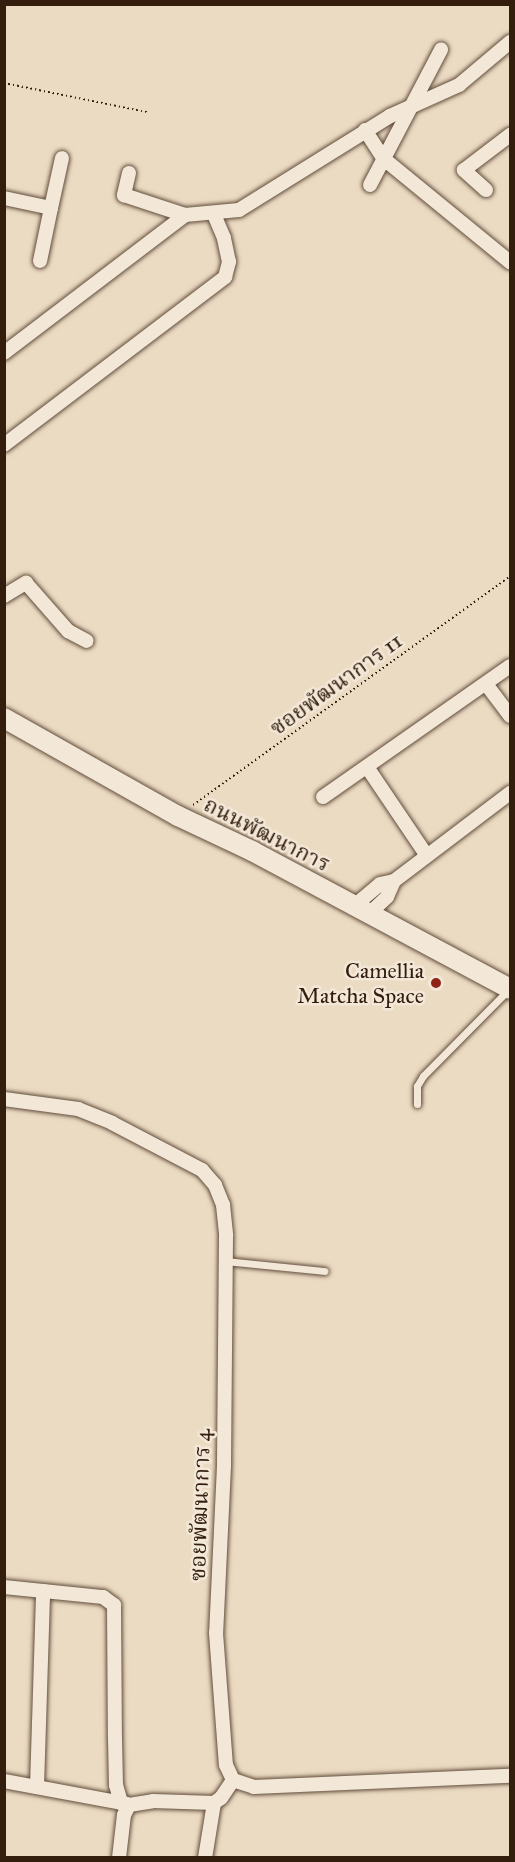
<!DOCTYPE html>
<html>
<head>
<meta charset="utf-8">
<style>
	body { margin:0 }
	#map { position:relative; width:515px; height:1862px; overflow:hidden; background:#ecdbc3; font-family:"IM FELL Great Primer","Noto Serif Thai",serif }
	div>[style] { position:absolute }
	.path>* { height:2px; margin-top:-1px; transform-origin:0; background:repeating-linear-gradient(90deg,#331e0e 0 1.5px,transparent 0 4.5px) }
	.roads { filter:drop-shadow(0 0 2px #614d3b) drop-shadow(0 0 2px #614d3b) }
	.lane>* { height:7px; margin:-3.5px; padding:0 3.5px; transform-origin:3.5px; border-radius:3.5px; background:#f3e8d8 }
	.street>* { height:14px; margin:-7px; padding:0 7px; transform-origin:7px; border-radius:7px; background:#f3e8d8 }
	.secondary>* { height:20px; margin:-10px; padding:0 10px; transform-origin:10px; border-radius:10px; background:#f3e8d8 }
	.dots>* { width:16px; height:16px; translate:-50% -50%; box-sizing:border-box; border:3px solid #f3e8d8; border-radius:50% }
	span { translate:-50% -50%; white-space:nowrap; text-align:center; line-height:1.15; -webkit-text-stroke:5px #f3e8d8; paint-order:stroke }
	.street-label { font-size:22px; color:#331e0e }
	.poi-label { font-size:22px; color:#331e0e }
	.right { translate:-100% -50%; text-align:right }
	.frame { position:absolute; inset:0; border:6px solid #331e0e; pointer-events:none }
</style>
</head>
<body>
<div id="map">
	<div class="path">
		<div style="left:4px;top:83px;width:146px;rotate:11.5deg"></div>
		<div style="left:193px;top:805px;width:391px;rotate:-35.8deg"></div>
	</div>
	<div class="roads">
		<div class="lane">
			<div style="left:417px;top:1104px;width:18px;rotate:-90deg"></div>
			<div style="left:417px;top:1086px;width:12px;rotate:-59deg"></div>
			<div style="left:423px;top:1076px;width:121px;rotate:-45.3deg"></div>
			<div style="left:226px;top:1261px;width:99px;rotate:5.8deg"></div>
		</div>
		<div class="street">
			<div style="left:365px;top:130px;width:35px;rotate:57deg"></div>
			<div style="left:384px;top:159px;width:163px;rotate:39.3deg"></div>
			<div style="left:129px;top:173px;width:23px;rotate:103deg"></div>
			<div style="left:124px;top:195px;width:64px;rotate:18.2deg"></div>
			<div style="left:370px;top:185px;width:153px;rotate:-62.3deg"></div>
			<div style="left:486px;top:190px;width:30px;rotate:-138deg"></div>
			<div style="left:464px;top:170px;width:58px;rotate:-37.3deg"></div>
			<div style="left:4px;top:198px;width:48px;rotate:12deg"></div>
			<div style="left:51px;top:208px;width:51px;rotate:-77.6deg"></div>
			<div style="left:40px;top:261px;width:54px;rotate:-78.3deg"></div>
			<div style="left:4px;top:353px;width:228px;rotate:-37.3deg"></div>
			<div style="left:185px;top:215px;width:54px;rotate:-5.3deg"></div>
			<div style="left:239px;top:210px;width:178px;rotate:-31.9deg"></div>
			<div style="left:390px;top:116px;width:76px;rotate:-24.2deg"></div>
			<div style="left:459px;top:85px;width:67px;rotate:-40.1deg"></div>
			<div style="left:4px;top:445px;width:278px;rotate:-37.2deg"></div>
			<div style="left:225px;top:277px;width:16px;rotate:-75deg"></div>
			<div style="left:229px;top:262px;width:25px;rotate:-102deg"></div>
			<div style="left:224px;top:238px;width:26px;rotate:-113deg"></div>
			<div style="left:4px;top:596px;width:26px;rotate:-31deg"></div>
			<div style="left:26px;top:583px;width:64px;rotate:48.8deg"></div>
			<div style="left:68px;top:631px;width:21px;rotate:28deg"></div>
			<div style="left:486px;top:684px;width:40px;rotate:53deg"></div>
			<div style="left:367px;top:767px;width:107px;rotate:56deg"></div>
			<div style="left:323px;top:797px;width:228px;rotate:-35deg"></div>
			<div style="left:394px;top:881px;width:146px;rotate:-37.2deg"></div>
			<div style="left:354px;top:906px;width:34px;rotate:-40deg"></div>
			<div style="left:380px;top:884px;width:14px;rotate:-12deg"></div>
			<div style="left:394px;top:881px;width:17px;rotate:114deg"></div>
			<div style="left:387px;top:897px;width:25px;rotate:137deg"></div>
			<div style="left:4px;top:1099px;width:75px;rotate:7.7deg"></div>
			<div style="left:78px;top:1109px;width:37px;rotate:22deg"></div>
			<div style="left:112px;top:1123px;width:102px;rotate:27.6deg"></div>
			<div style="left:202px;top:1170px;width:20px;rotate:49deg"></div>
			<div style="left:215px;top:1185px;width:22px;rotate:68deg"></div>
			<div style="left:223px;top:1205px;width:31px;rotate:84deg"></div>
			<div style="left:226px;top:1236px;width:230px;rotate:90.5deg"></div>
			<div style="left:224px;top:1466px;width:167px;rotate:92.7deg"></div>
			<div style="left:216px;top:1633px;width:132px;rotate:85.7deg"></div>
			<div style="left:226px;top:1765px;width:17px;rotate:65deg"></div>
			<div style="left:233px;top:1780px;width:22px;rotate:18deg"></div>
			<div style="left:254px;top:1787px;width:256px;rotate:-2.5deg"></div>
			<div style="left:4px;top:1587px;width:100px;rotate:5.8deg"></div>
			<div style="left:103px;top:1597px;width:14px;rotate:36deg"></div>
			<div style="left:114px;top:1605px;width:133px;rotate:89.6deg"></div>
			<div style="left:115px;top:1738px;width:47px;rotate:88.8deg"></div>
			<div style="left:116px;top:1785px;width:19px;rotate:74deg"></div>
			<div style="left:4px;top:1781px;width:125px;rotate:10.6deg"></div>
			<div style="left:37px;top:1787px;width:196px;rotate:-88.2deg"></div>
			<div style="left:119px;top:1858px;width:43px;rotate:-83.4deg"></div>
			<div style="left:124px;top:1815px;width:11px;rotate:-63deg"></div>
			<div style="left:129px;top:1805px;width:24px;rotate:-9deg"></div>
			<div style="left:153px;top:1801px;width:61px;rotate:1.9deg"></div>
			<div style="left:214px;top:1803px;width:9px;rotate:-36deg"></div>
			<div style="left:221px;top:1798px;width:22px;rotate:-56deg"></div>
			<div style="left:205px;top:1858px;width:56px;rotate:-80.7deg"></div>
		</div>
		<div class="secondary">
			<div style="left:4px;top:718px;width:200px;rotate:29.4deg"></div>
			<div style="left:178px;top:816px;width:82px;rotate:25.3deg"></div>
			<div style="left:252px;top:851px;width:293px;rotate:28.1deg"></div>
		</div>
	</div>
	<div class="dots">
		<div style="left:436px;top:983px;background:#8f2418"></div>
	</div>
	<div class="street-label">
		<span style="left:336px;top:684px;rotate:-36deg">ซอยพัฒนาการ 11</span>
		<span style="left:267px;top:834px;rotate:27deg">ถนนพัฒนาการ</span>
		<span style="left:200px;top:1505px;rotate:-88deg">ซอยพัฒนาการ 4</span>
	</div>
	<div class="poi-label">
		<span class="right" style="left:424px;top:983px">Camellia<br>Matcha Space</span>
	</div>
	<div class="frame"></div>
</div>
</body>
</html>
